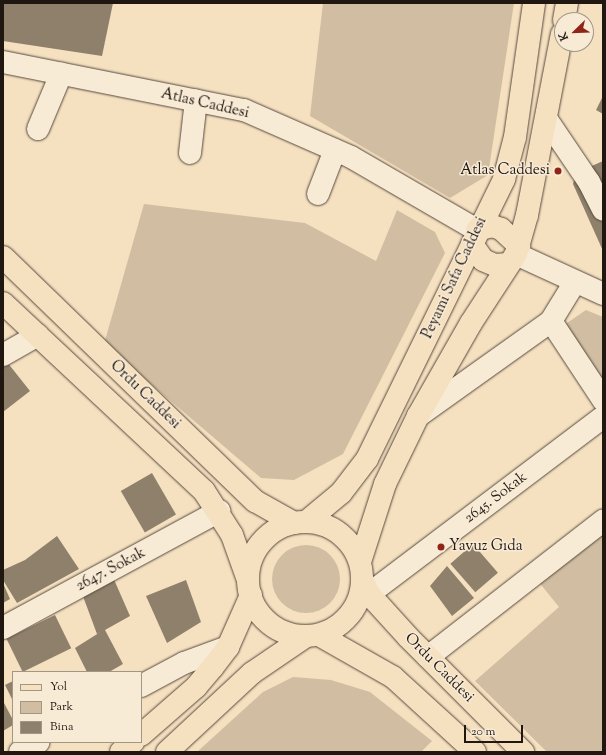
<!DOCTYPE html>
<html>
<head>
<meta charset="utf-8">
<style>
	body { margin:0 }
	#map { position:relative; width:606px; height:755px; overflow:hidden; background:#f5e0c0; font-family:"Sorts Mill Goudy",serif }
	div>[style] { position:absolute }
	.green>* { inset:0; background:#d1bea2 }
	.round { border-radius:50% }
	.building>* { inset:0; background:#8f806c; transform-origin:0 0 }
	.roads { filter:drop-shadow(0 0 1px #56493d) drop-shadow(0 0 1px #56493d) }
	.minor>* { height:22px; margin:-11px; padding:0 11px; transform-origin:11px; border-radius:11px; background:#f8ebd6 }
	.major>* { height:22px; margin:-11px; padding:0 11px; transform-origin:11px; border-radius:11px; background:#f5e0c0 }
	.major>.ring { margin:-11px; padding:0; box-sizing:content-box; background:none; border:22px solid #f5e0c0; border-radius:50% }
	.dots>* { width:11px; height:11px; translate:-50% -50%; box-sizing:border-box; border:2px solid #f8ebd6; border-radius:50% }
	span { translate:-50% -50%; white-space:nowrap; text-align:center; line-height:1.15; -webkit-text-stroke:3px #f8ebd6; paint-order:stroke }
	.street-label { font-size:15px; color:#211711 }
	.poi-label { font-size:15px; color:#211711 }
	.right { translate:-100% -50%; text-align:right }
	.left { translate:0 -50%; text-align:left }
	.frame { position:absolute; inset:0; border:4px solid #211711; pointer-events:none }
	.legend { position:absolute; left:12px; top:671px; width:130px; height:72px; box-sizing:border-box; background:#f8ebd6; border:1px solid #a29687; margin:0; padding:5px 7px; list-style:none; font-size:12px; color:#211711 }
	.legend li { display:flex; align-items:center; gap:8px; height:20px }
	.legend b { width:20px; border:1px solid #a29687 }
	.north { position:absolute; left:554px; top:12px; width:40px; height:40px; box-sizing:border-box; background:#f8ebd6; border:1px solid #a29687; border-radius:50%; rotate:247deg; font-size:11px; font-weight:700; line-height:16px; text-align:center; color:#211711 }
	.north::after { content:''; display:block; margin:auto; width:14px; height:18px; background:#8f2418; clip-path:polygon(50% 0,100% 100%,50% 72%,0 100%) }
	.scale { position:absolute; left:464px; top:725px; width:59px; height:18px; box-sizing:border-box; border:2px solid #211711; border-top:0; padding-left:5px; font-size:12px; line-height:14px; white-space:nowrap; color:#211711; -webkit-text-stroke:3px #f8ebd6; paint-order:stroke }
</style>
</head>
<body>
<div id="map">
	<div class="green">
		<div style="clip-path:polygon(323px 3px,514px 3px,488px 175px,450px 198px,310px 116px)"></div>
		<div style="clip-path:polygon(144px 204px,305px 223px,376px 261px,397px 210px,435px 232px,445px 253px,343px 454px,294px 480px,261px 478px,104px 344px)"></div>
		<div style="clip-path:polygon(586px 310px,603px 317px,603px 384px,564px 325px)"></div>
		<div style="clip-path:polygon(603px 529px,603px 752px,547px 752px,475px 681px,559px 607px,538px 581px)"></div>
		<div class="round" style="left:272px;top:545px;width:68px;height:68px"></div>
		<div style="clip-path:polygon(293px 677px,331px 680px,370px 692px,432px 741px,421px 752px,197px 752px,263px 692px)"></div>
	</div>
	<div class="building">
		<div style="clip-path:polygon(3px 3px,113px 3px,102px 56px,3px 41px)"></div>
		<div style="clip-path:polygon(603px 96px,603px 114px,596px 110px)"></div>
		<div style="clip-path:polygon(603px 161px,603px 251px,573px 184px,576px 173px)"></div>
		<div style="clip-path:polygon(7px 362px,30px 391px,3px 412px,3px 365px)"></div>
		<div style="left:152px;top:473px;width:48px;height:36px;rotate:60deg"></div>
		<div style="clip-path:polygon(57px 536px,79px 569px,17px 603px,3px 580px,3px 570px,25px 560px)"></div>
		<div style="left:473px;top:544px;width:38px;height:30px;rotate:49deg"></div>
		<div style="clip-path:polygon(447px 566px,474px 598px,452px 616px,430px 586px)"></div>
		<div style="clip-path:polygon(112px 575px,130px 616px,105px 630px,123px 664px,109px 672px,87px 672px,75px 648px,102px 631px,97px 634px,81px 591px)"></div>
		<div style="clip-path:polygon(186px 580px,201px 622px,167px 643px,146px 596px)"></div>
		<div style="clip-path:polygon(3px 583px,10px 599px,3px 603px)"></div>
		<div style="left:55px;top:615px;width:37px;height:54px;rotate:64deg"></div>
		<div style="clip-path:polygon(13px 681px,13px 701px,5px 685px)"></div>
		<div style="clip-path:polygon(3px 701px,13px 720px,13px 725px,3px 731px)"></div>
	</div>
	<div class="roads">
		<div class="minor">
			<div style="left:3px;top:62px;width:246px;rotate:11.3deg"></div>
			<div style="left:244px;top:110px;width:117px;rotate:23.7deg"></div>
			<div style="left:351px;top:157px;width:146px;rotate:30.1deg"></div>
			<div style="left:547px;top:120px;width:75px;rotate:55.9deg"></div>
			<div style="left:589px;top:182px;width:31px;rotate:63deg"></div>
			<div style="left:38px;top:129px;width:60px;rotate:-67.3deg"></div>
			<div style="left:190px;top:153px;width:53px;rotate:-83.5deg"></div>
			<div style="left:318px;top:194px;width:47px;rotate:-68.9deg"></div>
			<div style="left:516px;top:254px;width:96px;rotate:24.7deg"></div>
			<div style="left:551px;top:321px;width:95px;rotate:56.6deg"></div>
			<div style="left:3px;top:355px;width:40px;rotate:-29.7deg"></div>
			<div style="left:418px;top:416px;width:163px;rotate:-35.5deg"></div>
			<div style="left:551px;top:321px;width:46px;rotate:-58.4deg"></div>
			<div style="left:369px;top:594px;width:293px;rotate:-37.1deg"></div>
			<div style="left:3px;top:628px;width:246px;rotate:-28.4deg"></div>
			<div style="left:428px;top:657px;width:222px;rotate:-37.9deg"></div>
			<div style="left:141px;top:686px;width:49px;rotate:-28.1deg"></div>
			<div style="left:184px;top:663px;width:47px;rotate:-20deg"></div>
			<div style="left:20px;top:752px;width:21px;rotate:-28deg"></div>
		</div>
		<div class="major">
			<div style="left:564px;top:20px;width:17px;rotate:-80deg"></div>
			<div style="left:477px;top:230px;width:16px;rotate:-15deg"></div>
			<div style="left:492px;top:226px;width:9px;rotate:18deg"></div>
			<div style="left:501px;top:229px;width:25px;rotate:43deg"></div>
			<div style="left:472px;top:244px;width:19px;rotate:55deg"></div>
			<div style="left:483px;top:260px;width:13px;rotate:23deg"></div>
			<div style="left:495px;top:265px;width:14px;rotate:-4deg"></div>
			<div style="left:3px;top:257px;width:351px;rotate:44.1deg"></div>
			<div style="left:255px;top:501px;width:45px;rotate:29.4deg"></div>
			<div style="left:3px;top:303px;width:275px;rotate:43.1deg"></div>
			<div style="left:204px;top:491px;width:52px;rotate:57.5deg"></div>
			<div style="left:232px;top:535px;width:48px;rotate:70.4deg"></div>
			<div style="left:306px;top:522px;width:45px;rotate:-39.6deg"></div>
			<div style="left:341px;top:493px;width:43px;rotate:-52.6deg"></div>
			<div style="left:367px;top:459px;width:312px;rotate:-63.9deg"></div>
			<div style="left:504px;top:179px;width:43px;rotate:-75.3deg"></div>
			<div style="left:515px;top:137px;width:135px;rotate:-81.9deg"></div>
			<div class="ring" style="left:248px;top:522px;width:92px;height:92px"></div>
			<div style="left:360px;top:562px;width:82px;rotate:-72.2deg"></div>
			<div style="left:385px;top:484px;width:76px;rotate:-64.1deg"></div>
			<div style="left:418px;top:416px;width:107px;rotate:-60.3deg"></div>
			<div style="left:471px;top:323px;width:82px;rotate:-56.9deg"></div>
			<div style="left:516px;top:254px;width:41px;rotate:-74.2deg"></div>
			<div style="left:527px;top:215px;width:184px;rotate:-79.1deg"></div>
			<div style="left:362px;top:579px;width:17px;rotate:65deg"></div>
			<div style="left:369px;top:594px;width:58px;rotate:47.8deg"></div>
			<div style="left:408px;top:637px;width:163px;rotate:45deg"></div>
			<div style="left:319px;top:635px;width:85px;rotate:29.6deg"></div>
			<div style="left:393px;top:677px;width:111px;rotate:42.4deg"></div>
			<div style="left:141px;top:735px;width:73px;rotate:-41.1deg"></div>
			<div style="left:196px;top:687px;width:26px;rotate:-50deg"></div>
			<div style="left:213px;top:667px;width:25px;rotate:-53deg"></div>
			<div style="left:228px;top:647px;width:57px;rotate:-66.1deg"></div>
			<div style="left:121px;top:752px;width:16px;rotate:-40deg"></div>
			<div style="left:167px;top:752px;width:116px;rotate:-42.9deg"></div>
			<div style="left:252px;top:673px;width:64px;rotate:-34.2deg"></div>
		</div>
	</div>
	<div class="dots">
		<div style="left:558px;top:171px;background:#8f2418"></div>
		<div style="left:441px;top:547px;background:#8f2418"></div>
	</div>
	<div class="street-label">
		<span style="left:205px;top:104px;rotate:13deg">Atlas Caddesi</span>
		<span style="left:455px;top:278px;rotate:-65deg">Peyami Safa Caddesi</span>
		<span style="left:145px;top:395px;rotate:44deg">Ordu Caddesi</span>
		<span style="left:496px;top:498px;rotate:-37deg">2645. Sokak</span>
		<span style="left:111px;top:570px;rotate:-28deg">2647. Sokak</span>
		<span style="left:439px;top:668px;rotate:45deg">Ordu Caddesi</span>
	</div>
	<div class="poi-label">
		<span class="right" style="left:550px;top:171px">Atlas Caddesi</span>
		<span class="left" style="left:449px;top:547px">Yavuz Gıda</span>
	</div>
	<div class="frame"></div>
	<ul class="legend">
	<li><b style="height:5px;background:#f5e0c0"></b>Yol</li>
	<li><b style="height:11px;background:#d1bea2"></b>Park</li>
	<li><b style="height:11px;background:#8f806c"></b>Bina</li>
	</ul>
	<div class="north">K</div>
	<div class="scale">20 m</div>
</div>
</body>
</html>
